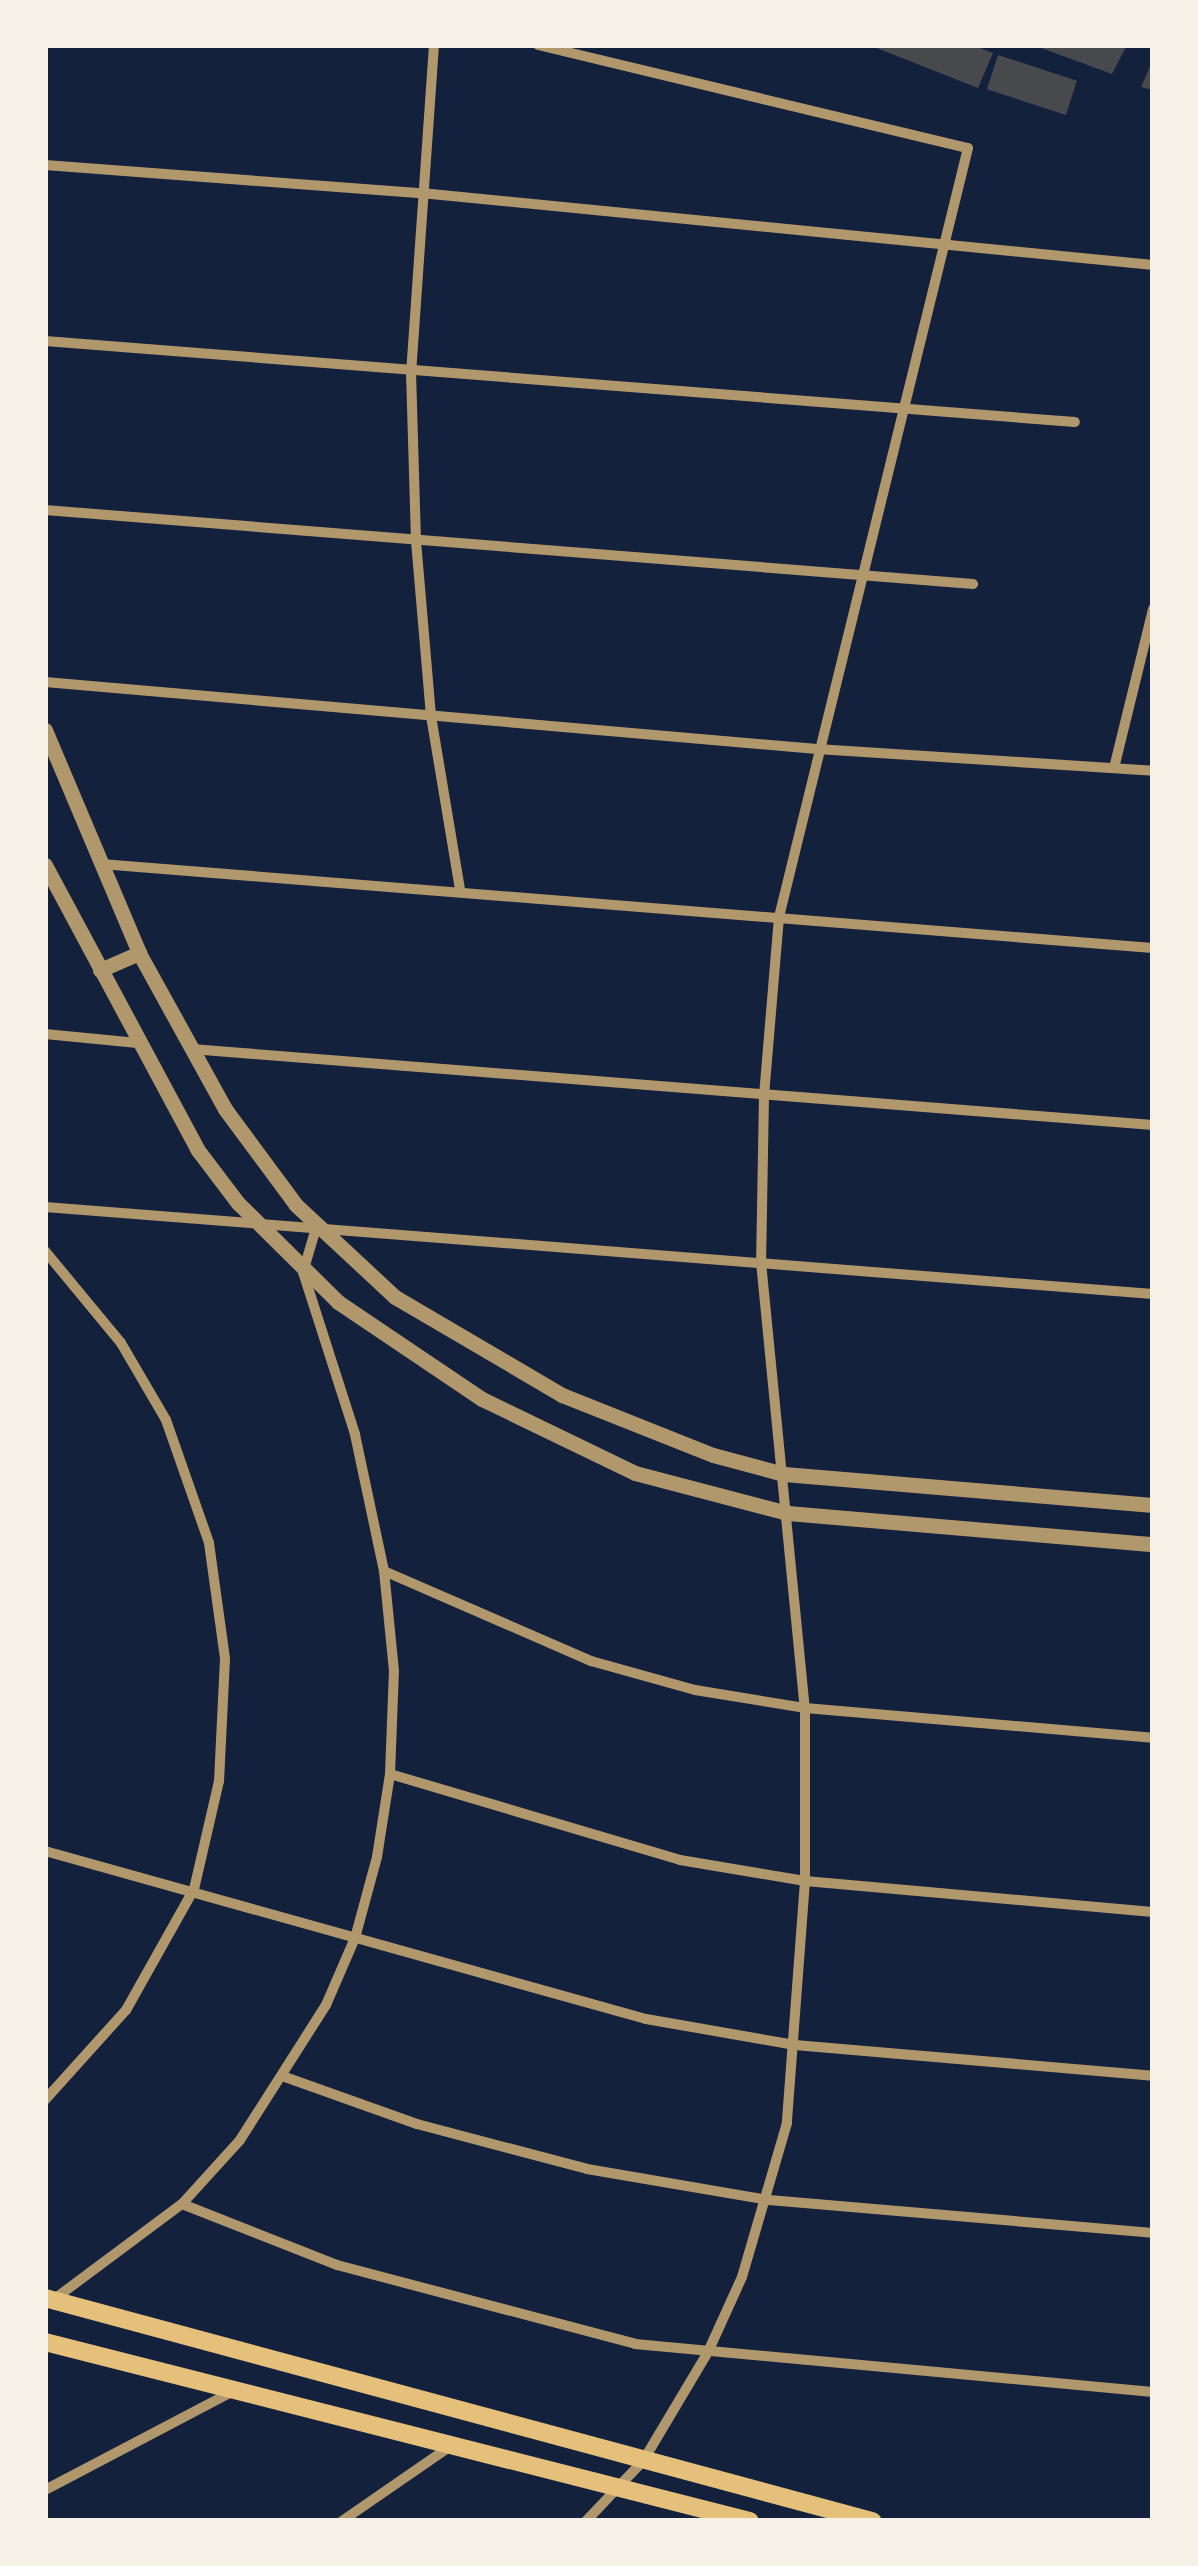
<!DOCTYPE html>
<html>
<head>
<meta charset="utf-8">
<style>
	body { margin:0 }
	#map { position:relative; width:1198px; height:2566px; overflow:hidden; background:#14213d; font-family:Lato,sans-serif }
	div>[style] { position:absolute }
	.building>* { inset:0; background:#48494c; transform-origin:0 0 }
	.minor>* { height:10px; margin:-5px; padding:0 5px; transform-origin:5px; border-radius:5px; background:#b1986c }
	.tertiary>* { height:15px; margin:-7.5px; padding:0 7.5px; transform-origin:7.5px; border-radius:7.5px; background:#b1986c }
	.secondary>* { height:18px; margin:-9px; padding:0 9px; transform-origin:9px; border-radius:9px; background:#e5c07b }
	span { translate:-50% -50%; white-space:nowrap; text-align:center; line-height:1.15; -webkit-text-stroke:8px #f6f1e7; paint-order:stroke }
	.frame { position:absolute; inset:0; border:48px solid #f6f1e7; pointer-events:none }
</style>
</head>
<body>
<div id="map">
	<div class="building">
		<div style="clip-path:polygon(869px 45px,972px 45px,993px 53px,978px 88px)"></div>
		<div style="clip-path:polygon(1033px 45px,1127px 45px,1112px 74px)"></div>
		<div style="left:998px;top:55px;width:83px;height:36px;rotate:18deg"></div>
		<div style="clip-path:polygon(1153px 60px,1153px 90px,1141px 87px)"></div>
	</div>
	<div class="minor">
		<div style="left:434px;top:45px;width:328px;rotate:94deg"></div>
		<div style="left:411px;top:372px;width:169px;rotate:88.3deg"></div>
		<div style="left:416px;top:541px;width:176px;rotate:85.1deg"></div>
		<div style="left:431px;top:716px;width:176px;rotate:80.5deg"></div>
		<div style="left:538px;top:45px;width:442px;rotate:13.5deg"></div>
		<div style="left:968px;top:148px;width:792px;rotate:103.81deg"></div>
		<div style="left:779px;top:917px;width:179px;rotate:94.8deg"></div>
		<div style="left:764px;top:1095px;width:167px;rotate:91deg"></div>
		<div style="left:761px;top:1262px;width:448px;rotate:84.4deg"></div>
		<div style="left:805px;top:1708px;width:173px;rotate:90deg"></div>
		<div style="left:805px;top:1881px;width:243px;rotate:94.3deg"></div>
		<div style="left:787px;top:2123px;width:160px;rotate:106.3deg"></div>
		<div style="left:742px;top:2277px;width:82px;rotate:114.4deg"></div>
		<div style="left:708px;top:2352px;width:127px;rotate:120.8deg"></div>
		<div style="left:643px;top:2461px;width:83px;rotate:133.5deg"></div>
		<div style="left:45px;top:165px;width:377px;rotate:4.3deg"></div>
		<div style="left:421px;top:193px;width:736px;rotate:5.62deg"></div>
		<div style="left:45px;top:341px;width:1033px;rotate:4.5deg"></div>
		<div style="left:45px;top:510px;width:931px;rotate:4.56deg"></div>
		<div style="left:45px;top:682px;width:775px;rotate:4.96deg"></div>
		<div style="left:817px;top:749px;width:337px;rotate:3.7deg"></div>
		<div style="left:1114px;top:768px;width:164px;rotate:-76.2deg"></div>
		<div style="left:101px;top:864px;width:1055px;rotate:4.57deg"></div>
		<div style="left:45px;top:1034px;width:93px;rotate:5.5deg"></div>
		<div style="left:191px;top:1049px;width:965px;rotate:4.52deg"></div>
		<div style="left:45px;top:1207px;width:1111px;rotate:4.49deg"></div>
		<div style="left:45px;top:1251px;width:119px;rotate:50.4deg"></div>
		<div style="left:121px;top:1343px;width:89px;rotate:59.7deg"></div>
		<div style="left:166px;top:1420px;width:130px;rotate:70.7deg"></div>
		<div style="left:209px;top:1543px;width:117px;rotate:82.1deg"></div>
		<div style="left:225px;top:1659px;width:122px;rotate:92.8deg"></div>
		<div style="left:219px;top:1781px;width:111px;rotate:103deg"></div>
		<div style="left:194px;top:1889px;width:139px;rotate:119.3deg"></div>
		<div style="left:126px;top:2010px;width:121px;rotate:132deg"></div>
		<div style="left:384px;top:1571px;width:226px;rotate:23.5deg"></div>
		<div style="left:591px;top:1661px;width:108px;rotate:15.6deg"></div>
		<div style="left:695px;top:1690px;width:111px;rotate:9.3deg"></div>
		<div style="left:805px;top:1708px;width:349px;rotate:4.9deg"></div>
		<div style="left:390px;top:1774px;width:302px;rotate:16.5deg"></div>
		<div style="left:680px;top:1860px;width:127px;rotate:9.5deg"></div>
		<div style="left:805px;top:1881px;width:349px;rotate:5.1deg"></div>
		<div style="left:45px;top:1851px;width:624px;rotate:15.62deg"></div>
		<div style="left:646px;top:2019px;width:151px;rotate:9.9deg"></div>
		<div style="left:795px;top:2045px;width:359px;rotate:4.9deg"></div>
		<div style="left:285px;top:2077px;width:140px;rotate:19.6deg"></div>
		<div style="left:417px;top:2124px;width:176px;rotate:14.8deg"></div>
		<div style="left:587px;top:2169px;width:185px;rotate:9.7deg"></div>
		<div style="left:769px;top:2200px;width:385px;rotate:4.9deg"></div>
		<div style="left:182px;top:2204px;width:167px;rotate:21.5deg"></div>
		<div style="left:337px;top:2265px;width:308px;rotate:14.8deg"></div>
		<div style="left:635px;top:2344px;width:520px;rotate:5.29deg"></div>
		<div style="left:53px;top:2300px;width:161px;rotate:-36.7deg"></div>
		<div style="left:182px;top:2204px;width:86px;rotate:-47.8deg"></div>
		<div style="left:240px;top:2140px;width:160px;rotate:-57.5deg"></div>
		<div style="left:326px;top:2005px;width:73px;rotate:-66.6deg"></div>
		<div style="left:355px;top:1938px;width:84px;rotate:-74.8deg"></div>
		<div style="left:377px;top:1857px;width:84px;rotate:-81.1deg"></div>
		<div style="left:390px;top:1774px;width:103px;rotate:-87.8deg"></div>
		<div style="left:394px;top:1671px;width:100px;rotate:-95.7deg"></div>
		<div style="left:384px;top:1571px;width:140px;rotate:-102deg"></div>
		<div style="left:355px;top:1434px;width:170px;rotate:-107.8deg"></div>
		<div style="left:303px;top:1272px;width:46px;rotate:-73.5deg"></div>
		<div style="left:45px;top:2490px;width:211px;rotate:-27.7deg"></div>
		<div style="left:342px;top:2521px;width:134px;rotate:-34.6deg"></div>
	</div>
	<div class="tertiary">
		<div style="left:45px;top:730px;width:242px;rotate:67.1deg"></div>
		<div style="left:139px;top:953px;width:178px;rotate:61.1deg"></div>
		<div style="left:225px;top:1109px;width:119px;rotate:53.5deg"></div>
		<div style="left:296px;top:1205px;width:135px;rotate:42.9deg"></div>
		<div style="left:395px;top:1297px;width:194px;rotate:30.4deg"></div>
		<div style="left:562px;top:1395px;width:162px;rotate:21.7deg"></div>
		<div style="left:713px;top:1455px;width:73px;rotate:15deg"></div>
		<div style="left:784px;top:1474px;width:370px;rotate:4.8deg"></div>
		<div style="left:45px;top:865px;width:322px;rotate:61.8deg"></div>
		<div style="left:197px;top:1149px;width:68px;rotate:52.8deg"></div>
		<div style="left:238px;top:1203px;width:141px;rotate:44.7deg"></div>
		<div style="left:338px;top:1302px;width:174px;rotate:34deg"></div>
		<div style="left:482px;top:1399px;width:170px;rotate:25.8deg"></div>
		<div style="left:635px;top:1473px;width:158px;rotate:14.7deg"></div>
		<div style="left:788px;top:1513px;width:366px;rotate:4.9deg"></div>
		<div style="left:100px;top:970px;width:43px;rotate:-23.6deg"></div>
	</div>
	<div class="secondary">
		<div style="left:45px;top:2298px;width:857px;rotate:15.09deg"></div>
		<div style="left:45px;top:2342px;width:727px;rotate:14.25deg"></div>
	</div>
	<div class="frame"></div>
</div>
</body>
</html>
